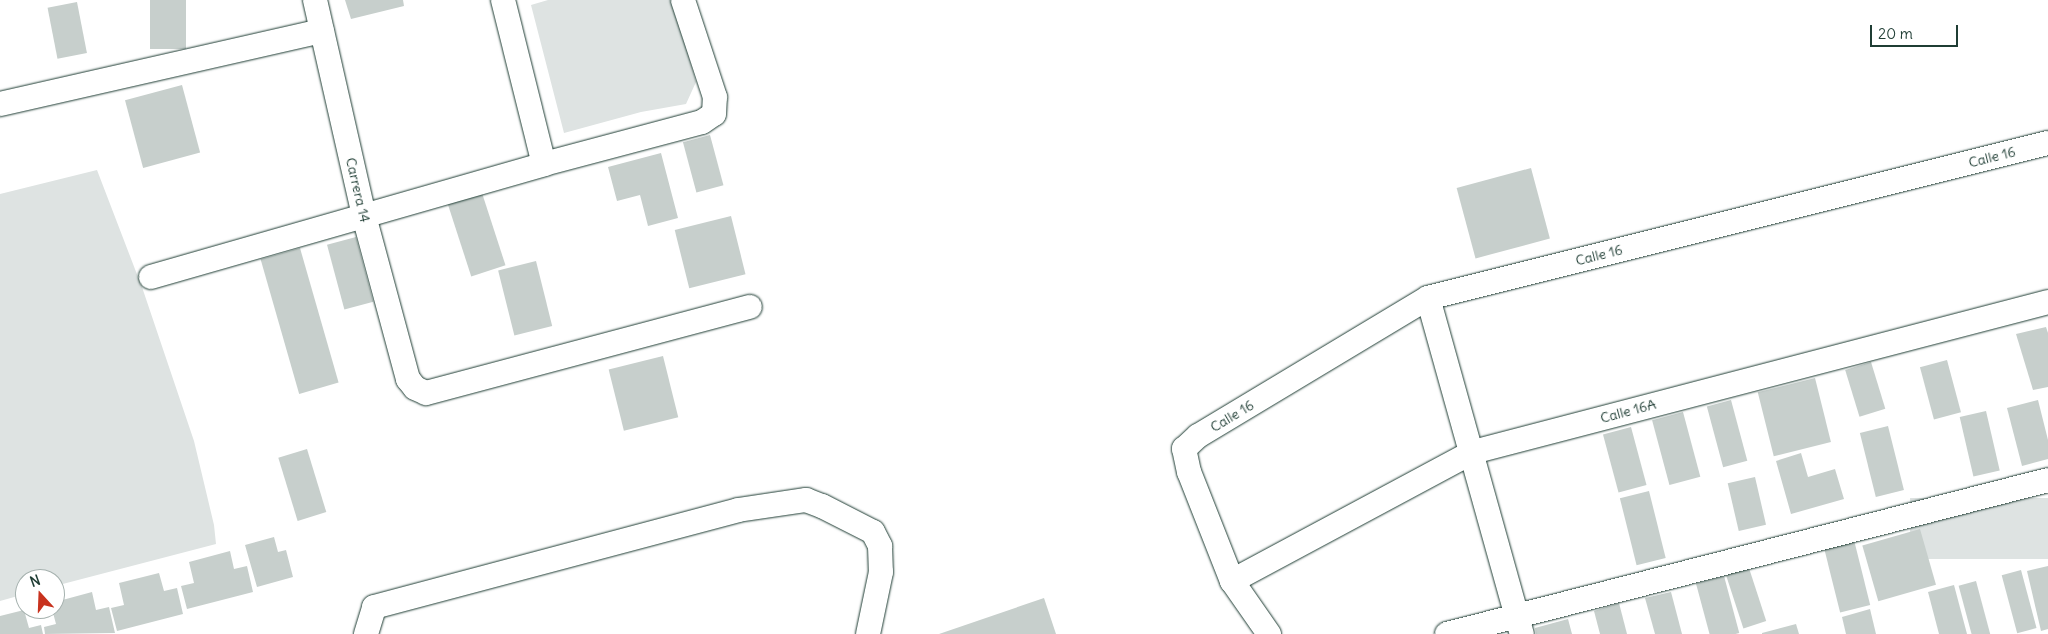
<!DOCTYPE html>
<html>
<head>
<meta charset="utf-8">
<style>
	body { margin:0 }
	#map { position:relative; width:2048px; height:634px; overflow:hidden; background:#fff; font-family:Delius,sans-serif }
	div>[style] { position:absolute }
	.green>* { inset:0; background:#dee3e2; transform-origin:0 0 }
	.building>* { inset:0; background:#c7cfcc; transform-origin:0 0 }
	.roads { filter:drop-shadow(0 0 1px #1f3d34) drop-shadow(0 0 1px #1f3d34) }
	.street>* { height:24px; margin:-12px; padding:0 12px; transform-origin:12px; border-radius:12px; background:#fff }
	span { translate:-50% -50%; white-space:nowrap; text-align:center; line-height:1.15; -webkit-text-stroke:4px #fff; paint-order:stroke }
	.street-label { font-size:14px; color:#1f3d34 }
	.north { position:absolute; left:15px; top:569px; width:50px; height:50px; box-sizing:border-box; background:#fff; border:1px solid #a5b1ae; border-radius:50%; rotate:340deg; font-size:14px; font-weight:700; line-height:20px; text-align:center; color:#1f3d34 }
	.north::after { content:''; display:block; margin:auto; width:18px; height:22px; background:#c8321e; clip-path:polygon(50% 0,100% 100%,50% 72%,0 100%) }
	.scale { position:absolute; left:1870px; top:25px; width:88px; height:22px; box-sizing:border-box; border:2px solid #1f3d34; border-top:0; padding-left:6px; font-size:15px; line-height:18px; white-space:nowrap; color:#1f3d34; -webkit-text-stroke:4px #fff; paint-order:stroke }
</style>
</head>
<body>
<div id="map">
	<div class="green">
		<div style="clip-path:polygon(548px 0,673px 0,696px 82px,686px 104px,641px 112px,564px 133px,531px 5px)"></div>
		<div style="clip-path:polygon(97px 170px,143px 290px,194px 441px,214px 525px,216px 544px,55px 586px,55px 579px,25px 579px,25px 594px,0 601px,0 194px)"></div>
		<div style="left:2048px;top:498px;width:61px;height:138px;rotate:90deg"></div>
	</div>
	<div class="building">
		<div style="left:150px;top:0;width:36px;height:49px"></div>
		<div style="clip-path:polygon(345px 0,403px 0,404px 6px,351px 19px)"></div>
		<div style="left:77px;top:2px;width:52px;height:30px;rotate:79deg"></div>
		<div style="left:182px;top:85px;width:70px;height:59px;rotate:75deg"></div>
		<div style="left:710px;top:135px;width:52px;height:28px;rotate:75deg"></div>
		<div style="clip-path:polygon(661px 153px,678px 218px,648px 226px,640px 195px,617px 201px,608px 167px)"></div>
		<div style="left:1531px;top:168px;width:73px;height:77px;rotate:75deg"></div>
		<div style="left:482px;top:193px;width:76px;height:36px;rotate:72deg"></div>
		<div style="left:731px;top:216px;width:60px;height:58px;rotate:76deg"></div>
		<div style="left:356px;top:237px;width:67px;height:30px;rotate:75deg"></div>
		<div style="left:300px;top:248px;width:140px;height:41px;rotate:74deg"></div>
		<div style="left:536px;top:261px;width:67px;height:39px;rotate:76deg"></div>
		<div style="clip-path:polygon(2046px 327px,2048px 333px,2048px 387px,2033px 390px,2016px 334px)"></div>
		<div style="left:663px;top:356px;width:63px;height:56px;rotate:76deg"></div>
		<div style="left:1947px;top:360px;width:54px;height:28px;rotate:75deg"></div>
		<div style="left:1871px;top:362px;width:49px;height:27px;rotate:73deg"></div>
		<div style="left:1815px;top:378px;width:66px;height:59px;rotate:76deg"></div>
		<div style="left:1731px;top:400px;width:63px;height:25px;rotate:75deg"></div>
		<div style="clip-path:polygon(2038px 400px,2048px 440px,2048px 459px,2022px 466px,2007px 408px)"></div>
		<div style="left:1986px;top:411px;width:61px;height:27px;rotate:77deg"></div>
		<div style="left:1683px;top:412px;width:67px;height:32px;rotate:75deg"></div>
		<div style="left:1888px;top:426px;width:66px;height:29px;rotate:76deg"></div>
		<div style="left:1631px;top:427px;width:60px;height:29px;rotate:75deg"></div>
		<div style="left:307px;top:449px;width:66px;height:30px;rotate:73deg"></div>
		<div style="clip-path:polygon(1801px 453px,1808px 477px,1835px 469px,1844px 499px,1791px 514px,1776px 461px)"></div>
		<div style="left:1755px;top:477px;width:49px;height:28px;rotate:77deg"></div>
		<div style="left:1649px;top:491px;width:69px;height:30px;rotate:76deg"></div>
		<div style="left:1920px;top:529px;width:58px;height:60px;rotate:74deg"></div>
		<div style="clip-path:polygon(274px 537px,278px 552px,286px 550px,293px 577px,257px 587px,245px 545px)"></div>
		<div style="left:1854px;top:540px;width:67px;height:31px;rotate:76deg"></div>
		<div style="clip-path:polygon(230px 551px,234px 569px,247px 566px,253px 592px,187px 609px,181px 586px,194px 583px,189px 562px)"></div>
		<div style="left:1748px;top:565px;width:59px;height:24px;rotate:72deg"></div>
		<div style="clip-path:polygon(2048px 566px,2048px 629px,2041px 631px,2027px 571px)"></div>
		<div style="left:2021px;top:570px;width:60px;height:20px;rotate:75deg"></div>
		<div style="clip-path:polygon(159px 573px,164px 591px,177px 588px,183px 614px,117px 631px,111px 608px,124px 605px,119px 583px)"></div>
		<div style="left:1724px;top:576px;width:59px;height:29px;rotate:75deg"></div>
		<div style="left:1976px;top:581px;width:55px;height:18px;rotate:75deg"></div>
		<div style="clip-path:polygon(1954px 585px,1967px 634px,1939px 634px,1928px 592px)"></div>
		<div style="clip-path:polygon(92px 592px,96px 610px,109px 607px,115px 633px,45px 634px,44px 627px,56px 624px,52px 609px,55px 609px,55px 602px)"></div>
		<div style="clip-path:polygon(1671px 592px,1682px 634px,1655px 634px,1645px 598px)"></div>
		<div style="clip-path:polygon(1044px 598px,1056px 634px,939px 634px)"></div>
		<div style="clip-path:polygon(1619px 603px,1627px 634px,1600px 634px,1594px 611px)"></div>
		<div style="clip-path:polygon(1870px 609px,1876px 634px,1846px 634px,1842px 617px)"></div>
		<div style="clip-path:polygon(24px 610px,29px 628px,41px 625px,43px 634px,0 634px,0 616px)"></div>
		<div style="clip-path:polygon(1568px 619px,1572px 634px,1536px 634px,1535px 628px)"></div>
		<div style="clip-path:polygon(1796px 624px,1799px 634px,1762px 634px,1762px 633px)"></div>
	</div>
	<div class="roads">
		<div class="street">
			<div style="left:315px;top:0;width:221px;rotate:77.2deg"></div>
			<div style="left:364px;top:216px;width:169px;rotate:74.9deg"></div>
			<div style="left:408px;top:379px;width:11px;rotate:52deg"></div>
			<div style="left:415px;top:388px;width:12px;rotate:24deg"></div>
			<div style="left:426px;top:393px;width:335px;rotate:-14.9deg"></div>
			<div style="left:503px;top:0;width:169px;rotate:76deg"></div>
			<div style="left:0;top:104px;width:330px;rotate:-12.8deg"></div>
			<div style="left:151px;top:277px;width:409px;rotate:-16deg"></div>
			<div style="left:544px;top:164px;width:163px;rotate:-14.9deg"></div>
			<div style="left:702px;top:122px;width:14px;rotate:-34deg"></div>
			<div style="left:714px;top:114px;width:17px;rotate:-87deg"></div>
			<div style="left:715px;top:97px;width:102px;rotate:-108.3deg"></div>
			<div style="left:1428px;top:298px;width:349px;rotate:74.4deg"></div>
			<div style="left:1232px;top:581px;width:273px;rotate:-28.2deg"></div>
			<div style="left:1473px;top:452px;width:594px;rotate:-14.62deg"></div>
			<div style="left:366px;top:634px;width:28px;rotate:-73deg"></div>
			<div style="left:374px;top:607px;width:377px;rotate:-14.9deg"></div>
			<div style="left:738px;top:510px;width:69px;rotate:-8.4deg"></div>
			<div style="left:806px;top:500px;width:17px;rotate:21deg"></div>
			<div style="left:822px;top:506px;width:57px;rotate:27deg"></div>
			<div style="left:873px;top:532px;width:16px;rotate:63deg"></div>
			<div style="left:880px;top:546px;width:26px;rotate:88deg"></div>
			<div style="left:881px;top:572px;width:63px;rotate:101.8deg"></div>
			<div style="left:1269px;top:634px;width:65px;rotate:-124.9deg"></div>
			<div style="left:1232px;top:581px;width:117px;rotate:-111.5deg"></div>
			<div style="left:1189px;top:472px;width:24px;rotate:-102deg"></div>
			<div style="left:1184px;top:449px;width:19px;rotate:-43deg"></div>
			<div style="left:1198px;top:436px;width:268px;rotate:-31deg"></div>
			<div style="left:1428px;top:298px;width:639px;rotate:-14.04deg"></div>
			<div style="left:1447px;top:634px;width:620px;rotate:-14.37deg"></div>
		</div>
	</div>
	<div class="street-label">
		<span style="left:1992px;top:157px;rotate:-14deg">Calle 16</span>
		<span style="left:358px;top:190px;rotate:77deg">Carrera 14</span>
		<span style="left:1599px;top:255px;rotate:-14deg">Calle 16</span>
		<span style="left:1628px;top:411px;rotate:-15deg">Calle 16A</span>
		<span style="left:1232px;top:416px;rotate:-31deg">Calle 16</span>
	</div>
	<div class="north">N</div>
	<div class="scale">20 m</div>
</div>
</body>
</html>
